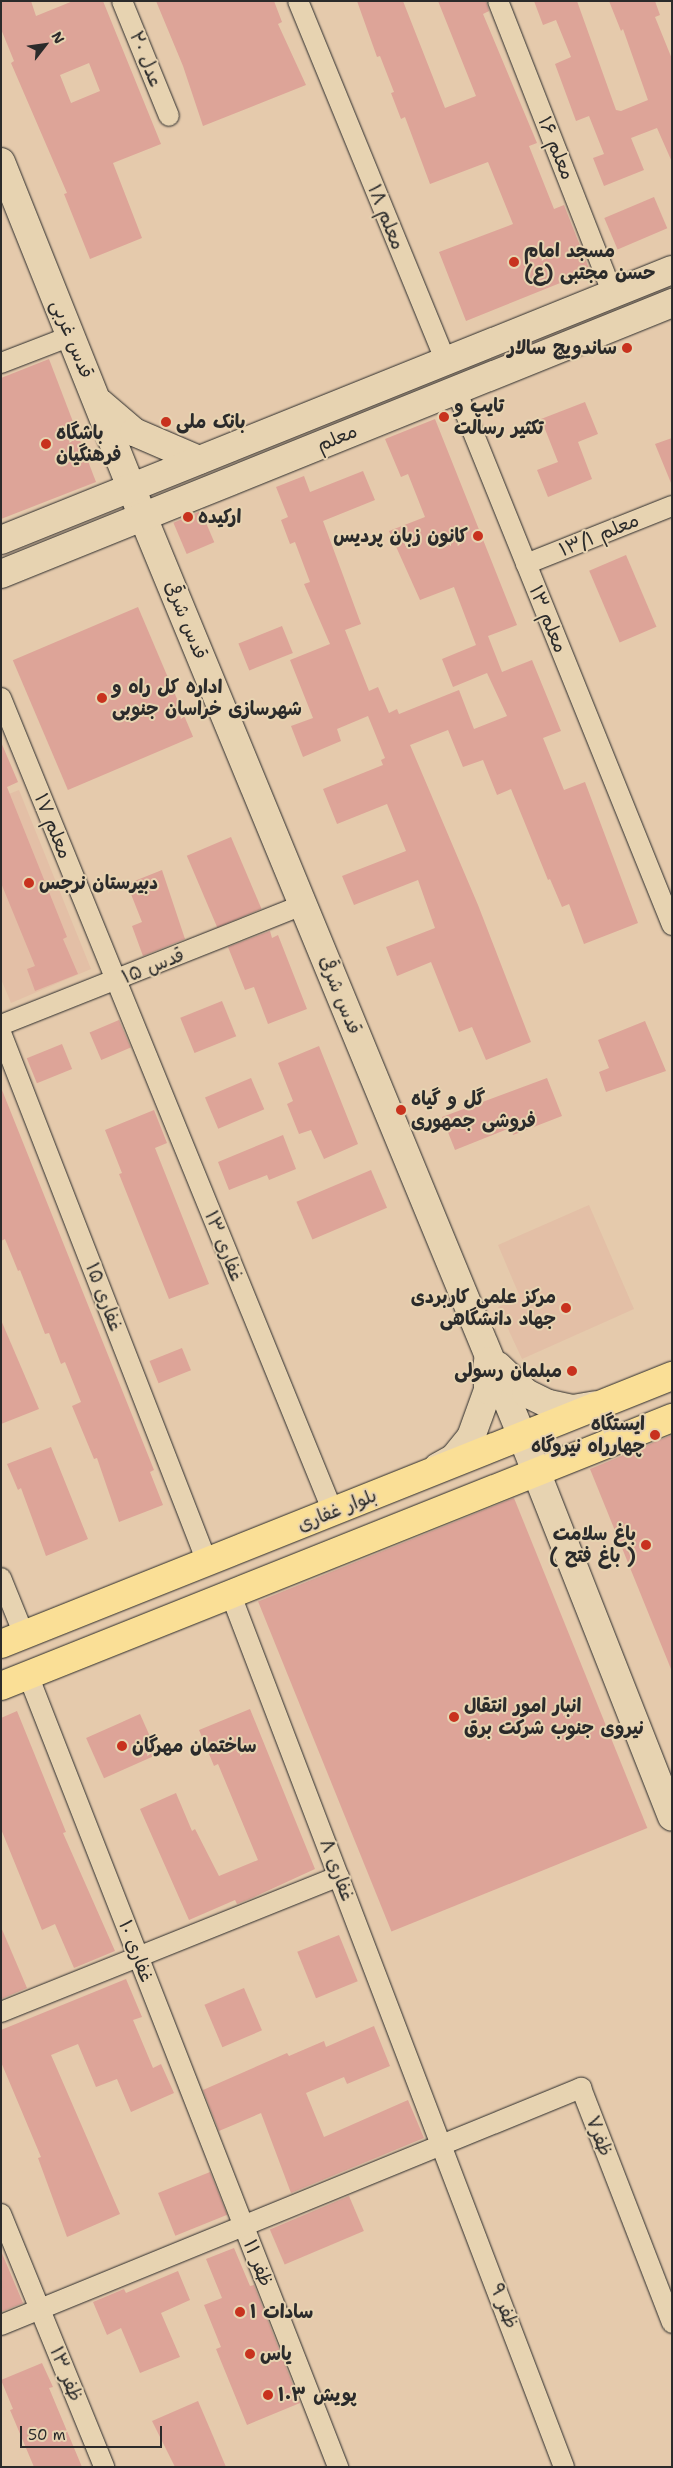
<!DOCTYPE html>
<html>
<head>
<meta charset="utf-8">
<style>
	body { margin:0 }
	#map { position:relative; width:673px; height:2468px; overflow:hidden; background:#e5caac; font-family:"Shantell Sans","Playpen Sans Arabic",sans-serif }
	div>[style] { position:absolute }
	.built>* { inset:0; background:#e3bfa6 }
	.building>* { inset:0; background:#dda498; transform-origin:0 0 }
	.roads { filter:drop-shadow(0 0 1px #2b2b2b) drop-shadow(0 0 1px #2b2b2b) }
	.street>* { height:20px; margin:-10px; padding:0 10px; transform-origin:10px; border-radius:10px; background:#e7d3b1 }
	.secondary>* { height:28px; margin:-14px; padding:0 14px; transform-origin:14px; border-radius:14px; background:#e7d3b1 }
	.primary>* { height:28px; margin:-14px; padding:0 14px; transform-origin:14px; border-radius:14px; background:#fadf96 }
	.dots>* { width:14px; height:14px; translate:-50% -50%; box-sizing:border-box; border:2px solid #e7d3b1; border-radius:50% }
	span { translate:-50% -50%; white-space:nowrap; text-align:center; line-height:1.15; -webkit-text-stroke:4px #e7d3b1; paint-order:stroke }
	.street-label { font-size:19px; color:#2b2b2b }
	.poi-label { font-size:19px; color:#2b2b2b; font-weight:700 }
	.left { translate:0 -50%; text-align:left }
	.right { translate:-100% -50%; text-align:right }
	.frame { position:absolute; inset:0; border:2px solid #2b2b2b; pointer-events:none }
	.north { position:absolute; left:20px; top:20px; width:50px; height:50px; -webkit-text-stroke:4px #e7d3b1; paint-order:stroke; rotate:60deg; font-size:14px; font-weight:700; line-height:20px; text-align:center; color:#2b2b2b }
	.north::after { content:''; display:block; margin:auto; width:18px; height:22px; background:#2b2b2b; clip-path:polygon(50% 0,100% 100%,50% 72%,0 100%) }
	.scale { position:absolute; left:20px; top:2426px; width:142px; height:22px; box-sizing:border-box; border:2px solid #2b2b2b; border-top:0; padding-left:6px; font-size:15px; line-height:18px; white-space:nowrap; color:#2b2b2b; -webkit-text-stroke:4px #e7d3b1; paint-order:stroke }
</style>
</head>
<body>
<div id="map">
	<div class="built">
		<div style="clip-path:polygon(19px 790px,91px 969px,11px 1003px,1px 979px,1px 797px)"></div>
		<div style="clip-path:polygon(589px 1205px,634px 1309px,522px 1359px,498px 1307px,520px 1297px,498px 1245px)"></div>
	</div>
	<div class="building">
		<div style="clip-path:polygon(evenodd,1px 1px,31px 1px,36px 16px,73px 1px,103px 1px,161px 144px,113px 163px,142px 238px,90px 259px,64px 194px,67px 193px,11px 63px,14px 61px,1px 29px,1px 1px,89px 63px,100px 91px,71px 103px,60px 75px,89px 63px)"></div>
		<div style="clip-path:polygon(156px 1px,274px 1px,282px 22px,278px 24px,306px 85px,203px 126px,183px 66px)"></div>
		<div style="clip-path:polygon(357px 1px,403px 1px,445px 108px,476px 96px,438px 1px,486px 1px,489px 11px,483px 14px,537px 143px,529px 146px,554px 209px,564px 205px,590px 271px,466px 321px,439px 252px,513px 224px,488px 162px,430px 184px,405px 117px,401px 119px,391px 93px,394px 92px,380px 56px,377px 57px)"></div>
		<div style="clip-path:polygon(534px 1px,577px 1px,616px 110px,621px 111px,648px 100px,623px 29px,621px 31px,609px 1px,655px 1px,660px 15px,655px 17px,672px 59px,672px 162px,657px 128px,631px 138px,644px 170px,604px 186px,593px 158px,604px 154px,589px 116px,576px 121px,555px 64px,571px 57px,556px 20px,543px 25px)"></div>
		<div style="left:654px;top:197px;width:34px;height:54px;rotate:67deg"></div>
		<div style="clip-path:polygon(49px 359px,96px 482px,1px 519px,1px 378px)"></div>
		<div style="clip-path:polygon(585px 402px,598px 434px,578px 442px,592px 479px,548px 497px,537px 470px,558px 462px,541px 419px)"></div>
		<div style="clip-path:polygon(435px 419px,517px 625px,488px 636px,502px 672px,532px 660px,561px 731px,543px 738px,564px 790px,585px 782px,638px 923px,584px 944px,569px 904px,562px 907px,550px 879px,548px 880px,511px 789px,497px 795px,483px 760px,463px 767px,448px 730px,410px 745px,478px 905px,531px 1042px,486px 1060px,472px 1027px,459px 1032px,431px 962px,397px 976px,386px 947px,435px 928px,418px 880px,354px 905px,342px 876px,406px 851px,387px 804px,337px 824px,323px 789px,383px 765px,381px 760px,385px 758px,368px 716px,337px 729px,341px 741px,303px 757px,291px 726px,313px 718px,290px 660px,330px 644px,304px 584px,310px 582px,295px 542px,290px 544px,281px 520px,288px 517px,276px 487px,304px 476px,310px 492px,363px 471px,375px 500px,323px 521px,361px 624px,345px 630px,369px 691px,378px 687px,389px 713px,397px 709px,399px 714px,459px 690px,474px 729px,507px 716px,487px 673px,453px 687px,442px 659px,476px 645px,454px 587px,420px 600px,389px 531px,425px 517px,408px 474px,401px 477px,385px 439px)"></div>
		<div style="clip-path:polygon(672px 438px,672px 483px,671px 483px,655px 444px)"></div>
		<div style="left:201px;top:511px;width:34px;height:30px;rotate:67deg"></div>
		<div style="left:626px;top:555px;width:78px;height:40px;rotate:67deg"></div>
		<div style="left:138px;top:607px;width:141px;height:136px;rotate:67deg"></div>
		<div style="left:282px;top:626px;width:29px;height:47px;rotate:68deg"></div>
		<div style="clip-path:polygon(1px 742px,18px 782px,7px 787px,67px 937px,63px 939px,78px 974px,35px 991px,27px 969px,35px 966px,1px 883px)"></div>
		<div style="left:231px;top:837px;width:78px;height:48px;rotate:67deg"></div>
		<div style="clip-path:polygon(162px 870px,185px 939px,143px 956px,132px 926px,142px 922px,127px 884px)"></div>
		<div style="clip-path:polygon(270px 931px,272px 938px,278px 935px,307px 1009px,268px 1024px,254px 987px,245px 990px,228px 947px)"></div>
		<div style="left:222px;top:1001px;width:38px;height:45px;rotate:68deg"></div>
		<div style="left:119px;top:1020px;width:30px;height:32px;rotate:67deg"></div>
		<div style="clip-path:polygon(645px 1021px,666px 1071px,606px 1092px,599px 1072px,609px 1068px,598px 1040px)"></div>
		<div style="left:62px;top:1044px;width:27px;height:38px;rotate:68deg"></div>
		<div style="clip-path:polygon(319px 1046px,358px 1144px,324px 1159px,311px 1130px,299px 1134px,287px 1104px,293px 1101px,278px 1063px)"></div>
		<div style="left:251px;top:1078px;width:34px;height:50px;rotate:67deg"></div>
		<div style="clip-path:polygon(547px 1078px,562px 1116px,513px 1135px,510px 1128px,455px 1150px,442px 1117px)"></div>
		<div style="clip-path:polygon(2px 1090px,154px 1470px,150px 1472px,163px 1505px,119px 1522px,97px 1458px,94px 1459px,72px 1406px,81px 1402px,65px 1362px,61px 1364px,49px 1333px,45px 1334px,20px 1270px,18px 1271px,5px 1239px,1px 1241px)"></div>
		<div style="clip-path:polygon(154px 1110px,167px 1143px,155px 1148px,209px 1284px,169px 1299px,119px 1174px,122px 1173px,105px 1130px)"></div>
		<div style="clip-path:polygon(283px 1135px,296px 1169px,269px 1180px,267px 1175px,229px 1190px,218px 1162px)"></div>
		<div style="left:371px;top:1170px;width:41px;height:81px;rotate:67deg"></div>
		<div style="clip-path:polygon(1px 1320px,39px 1409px,1px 1424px)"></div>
		<div style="left:182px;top:1348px;width:24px;height:35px;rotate:68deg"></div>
		<div style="clip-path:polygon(672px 1435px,672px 1669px,671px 1669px,590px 1469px)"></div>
		<div style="clip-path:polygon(51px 1447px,88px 1539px,46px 1556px,21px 1488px,18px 1490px,7px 1464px)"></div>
		<div style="left:514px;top:1498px;width:356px;height:276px;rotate:68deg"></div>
		<div style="clip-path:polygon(250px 1709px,315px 1869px,252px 1898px,237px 1904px,235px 1900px,189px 1920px,140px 1809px,176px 1793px,192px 1831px,195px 1829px,219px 1876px,258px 1860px,218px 1764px,214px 1766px,199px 1730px)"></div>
		<div style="clip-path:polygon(17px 1711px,66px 1832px,63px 1833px,115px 1951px,74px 1968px,55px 1924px,42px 1930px,1px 1829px,1px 1718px)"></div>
		<div style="left:140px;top:1714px;width:44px;height:59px;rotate:66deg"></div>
		<div style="clip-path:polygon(1px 1927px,27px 1988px,1px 1999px)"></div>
		<div style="left:339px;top:1935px;width:50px;height:45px;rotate:68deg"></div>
		<div style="clip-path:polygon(126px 1979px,142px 2017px,133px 2020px,153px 2068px,161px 2064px,174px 2093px,131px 2112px,117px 2079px,96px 2087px,78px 2044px,51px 2055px,120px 2214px,67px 2237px,38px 2158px,41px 2157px,1px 2062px,1px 2030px)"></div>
		<div style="left:244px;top:1988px;width:46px;height:43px;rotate:67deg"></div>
		<div style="clip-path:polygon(374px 2026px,390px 2066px,347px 2084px,344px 2077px,306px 2093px,324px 2137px,408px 2100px,424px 2138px,291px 2193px,261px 2113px,219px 2131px,203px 2090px,287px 2053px,289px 2056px,324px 2041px,326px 2047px)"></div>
		<div style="left:210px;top:2172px;width:46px;height:56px;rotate:68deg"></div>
		<div style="left:349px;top:2196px;width:38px;height:86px;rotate:67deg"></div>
		<div style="clip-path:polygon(234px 2248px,250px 2286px,254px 2285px,300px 2403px,247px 2425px,216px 2349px,221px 2347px,204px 2305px,222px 2298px,206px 2259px)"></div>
		<div style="clip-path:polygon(1px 2251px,23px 2303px,1px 2312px)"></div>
		<div style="clip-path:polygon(178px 2271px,190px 2300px,161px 2313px,180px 2357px,140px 2373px,121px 2328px,107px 2335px,93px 2302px,124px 2289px,126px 2293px)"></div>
		<div style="clip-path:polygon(42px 2363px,53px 2387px,49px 2388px,82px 2467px,34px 2467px,10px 2410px,13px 2409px,1px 2380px)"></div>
		<div style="clip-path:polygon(198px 2401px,213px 2436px,226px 2467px,175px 2467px,152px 2421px)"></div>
	</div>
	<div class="roads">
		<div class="street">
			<div style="left:122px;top:1px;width:124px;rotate:67.8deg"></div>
			<div style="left:298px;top:1px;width:389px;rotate:67.7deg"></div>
			<div style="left:498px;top:1px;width:315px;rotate:68.6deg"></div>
			<div style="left:1px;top:363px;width:75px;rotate:-21.1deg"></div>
			<div style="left:456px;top:390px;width:577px;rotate:68.01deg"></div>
			<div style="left:526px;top:564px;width:157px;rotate:-21.7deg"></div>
			<div style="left:1px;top:698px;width:879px;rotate:67.81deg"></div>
			<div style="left:1px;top:1025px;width:325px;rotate:-21.7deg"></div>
			<div style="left:1px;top:1033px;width:568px;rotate:68.72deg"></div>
			<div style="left:1px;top:1578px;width:61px;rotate:68deg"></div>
			<div style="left:231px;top:1595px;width:933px;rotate:69.1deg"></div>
			<div style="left:28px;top:1675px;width:851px;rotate:68.62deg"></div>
			<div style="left:1px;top:2012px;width:364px;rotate:-21.9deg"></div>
			<div style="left:1px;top:2214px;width:273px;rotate:67.8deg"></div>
			<div style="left:1px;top:2325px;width:627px;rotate:-22.23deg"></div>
			<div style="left:581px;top:2088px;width:252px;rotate:68.8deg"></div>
		</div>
		<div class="secondary">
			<div style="left:1px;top:162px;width:382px;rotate:68.2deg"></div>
			<div style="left:143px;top:517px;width:994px;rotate:67.59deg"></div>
			<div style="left:522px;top:1436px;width:409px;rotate:68.5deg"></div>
			<div style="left:100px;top:403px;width:45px;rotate:40.5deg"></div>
			<div style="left:134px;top:432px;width:71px;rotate:23.3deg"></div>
			<div style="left:1px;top:540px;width:723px;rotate:-21.92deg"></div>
			<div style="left:1px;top:574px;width:724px;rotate:-21.99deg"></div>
			<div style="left:498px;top:1366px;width:39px;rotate:44deg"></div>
			<div style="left:526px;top:1393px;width:25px;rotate:26deg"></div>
			<div style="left:549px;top:1404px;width:25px;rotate:12deg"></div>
			<div style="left:573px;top:1409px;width:22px;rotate:-10deg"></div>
			<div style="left:438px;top:1467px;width:18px;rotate:-29deg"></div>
			<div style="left:454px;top:1458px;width:27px;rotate:-51deg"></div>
			<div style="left:471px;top:1437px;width:50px;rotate:-70.1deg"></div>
			<div style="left:488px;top:1390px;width:29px;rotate:-90deg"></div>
		</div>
		<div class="primary">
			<div style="left:1px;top:1644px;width:723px;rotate:-21.77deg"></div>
			<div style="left:1px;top:1686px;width:723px;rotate:-21.77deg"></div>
		</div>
	</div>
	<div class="dots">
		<div style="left:514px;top:262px;background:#c8321e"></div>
		<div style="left:627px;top:348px;background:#c8321e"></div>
		<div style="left:444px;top:417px;background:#c8321e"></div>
		<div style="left:166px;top:422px;background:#c8321e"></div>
		<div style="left:46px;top:444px;background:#c8321e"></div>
		<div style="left:188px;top:517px;background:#c8321e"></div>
		<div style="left:478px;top:536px;background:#c8321e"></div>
		<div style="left:102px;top:698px;background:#c8321e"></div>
		<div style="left:29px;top:883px;background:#c8321e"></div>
		<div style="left:401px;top:1110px;background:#c8321e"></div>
		<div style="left:566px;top:1308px;background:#c8321e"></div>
		<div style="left:572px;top:1371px;background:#c8321e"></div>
		<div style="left:655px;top:1435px;background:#c8321e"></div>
		<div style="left:646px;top:1545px;background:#c8321e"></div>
		<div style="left:454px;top:1717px;background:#c8321e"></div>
		<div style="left:122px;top:1746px;background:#c8321e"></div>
		<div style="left:240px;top:2312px;background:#c8321e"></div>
		<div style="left:250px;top:2354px;background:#c8321e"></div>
		<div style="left:268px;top:2395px;background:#c8321e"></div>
	</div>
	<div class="street-label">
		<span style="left:146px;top:59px;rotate:68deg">عدل ۲۰</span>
		<span style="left:556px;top:148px;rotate:68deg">معلم ۱۶‌</span>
		<span style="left:386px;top:217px;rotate:68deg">معلم ۱۸</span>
		<span style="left:72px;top:339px;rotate:68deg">قدس غربی</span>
		<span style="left:337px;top:438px;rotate:-22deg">معلم</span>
		<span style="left:599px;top:535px;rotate:-22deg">معلم ۱۳/۱</span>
		<span style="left:548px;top:619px;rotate:68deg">معلم ۱۳</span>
		<span style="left:186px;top:620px;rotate:68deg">قدس شرقی</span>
		<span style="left:53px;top:826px;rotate:68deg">معلم ۱۷</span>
		<span style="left:153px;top:966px;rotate:-22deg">قدس ۱۵</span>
		<span style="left:340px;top:995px;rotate:68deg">قدس شرقی</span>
		<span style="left:224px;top:1246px;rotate:68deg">غفاری ۱۳</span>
		<span style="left:104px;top:1297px;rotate:69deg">غفاری ۱۵</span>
		<span style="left:337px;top:1510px;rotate:-22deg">بلوار غفاری</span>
		<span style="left:337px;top:1870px;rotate:69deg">غفاری ۸</span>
		<span style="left:136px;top:1951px;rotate:69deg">غفاری ۱۰</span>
		<span style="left:599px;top:2136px;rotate:69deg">ظفر۷</span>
		<span style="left:258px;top:2263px;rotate:69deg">ظفر ۱۱</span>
		<span style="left:504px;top:2306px;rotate:69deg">ظفر ۹</span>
		<span style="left:66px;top:2374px;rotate:68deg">ظفر ۱۳</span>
	</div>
	<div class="poi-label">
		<span class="left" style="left:524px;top:262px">مسجد امام<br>حسن مجتبی (ع)</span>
		<span class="right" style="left:617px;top:348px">ساندویچ سالار</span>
		<span class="left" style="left:454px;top:417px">تایپ و<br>تکثیر رسالت</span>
		<span class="left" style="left:176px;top:422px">بانک ملی</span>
		<span class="left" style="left:56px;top:444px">باشگاه<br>فرهنگیان</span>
		<span class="left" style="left:198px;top:517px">ارکیده</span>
		<span class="right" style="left:468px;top:536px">کانون زبان پردیس</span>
		<span class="left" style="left:112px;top:698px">اداره کل راه و<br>شهرسازی خراسان جنوبی</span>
		<span class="left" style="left:39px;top:883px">دبیرستان نرجس</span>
		<span class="left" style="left:411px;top:1110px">گل و گیاه<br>فروشی جمهوری</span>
		<span class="right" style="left:556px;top:1308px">مرکز علمی کاربردی<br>جهاد دانشگاهی</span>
		<span class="right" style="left:562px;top:1371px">مبلمان رسولی</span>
		<span class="right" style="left:645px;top:1435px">ایستگاه<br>چهارراه نیروگاه</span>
		<span class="right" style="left:636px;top:1545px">باغ سلامت<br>( باغ فتح )</span>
		<span class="left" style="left:464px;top:1717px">انبار امور انتقال<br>نیروی جنوب شرکت برق</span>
		<span class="left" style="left:132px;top:1746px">ساختمان مهرگان</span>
		<span class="left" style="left:250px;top:2312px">سادات ۱</span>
		<span class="left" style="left:260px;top:2354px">یاس</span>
		<span class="left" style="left:278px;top:2395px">پویش ۱۰۳</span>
	</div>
	<div class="frame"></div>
	<div class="north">N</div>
	<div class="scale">50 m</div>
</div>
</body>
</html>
